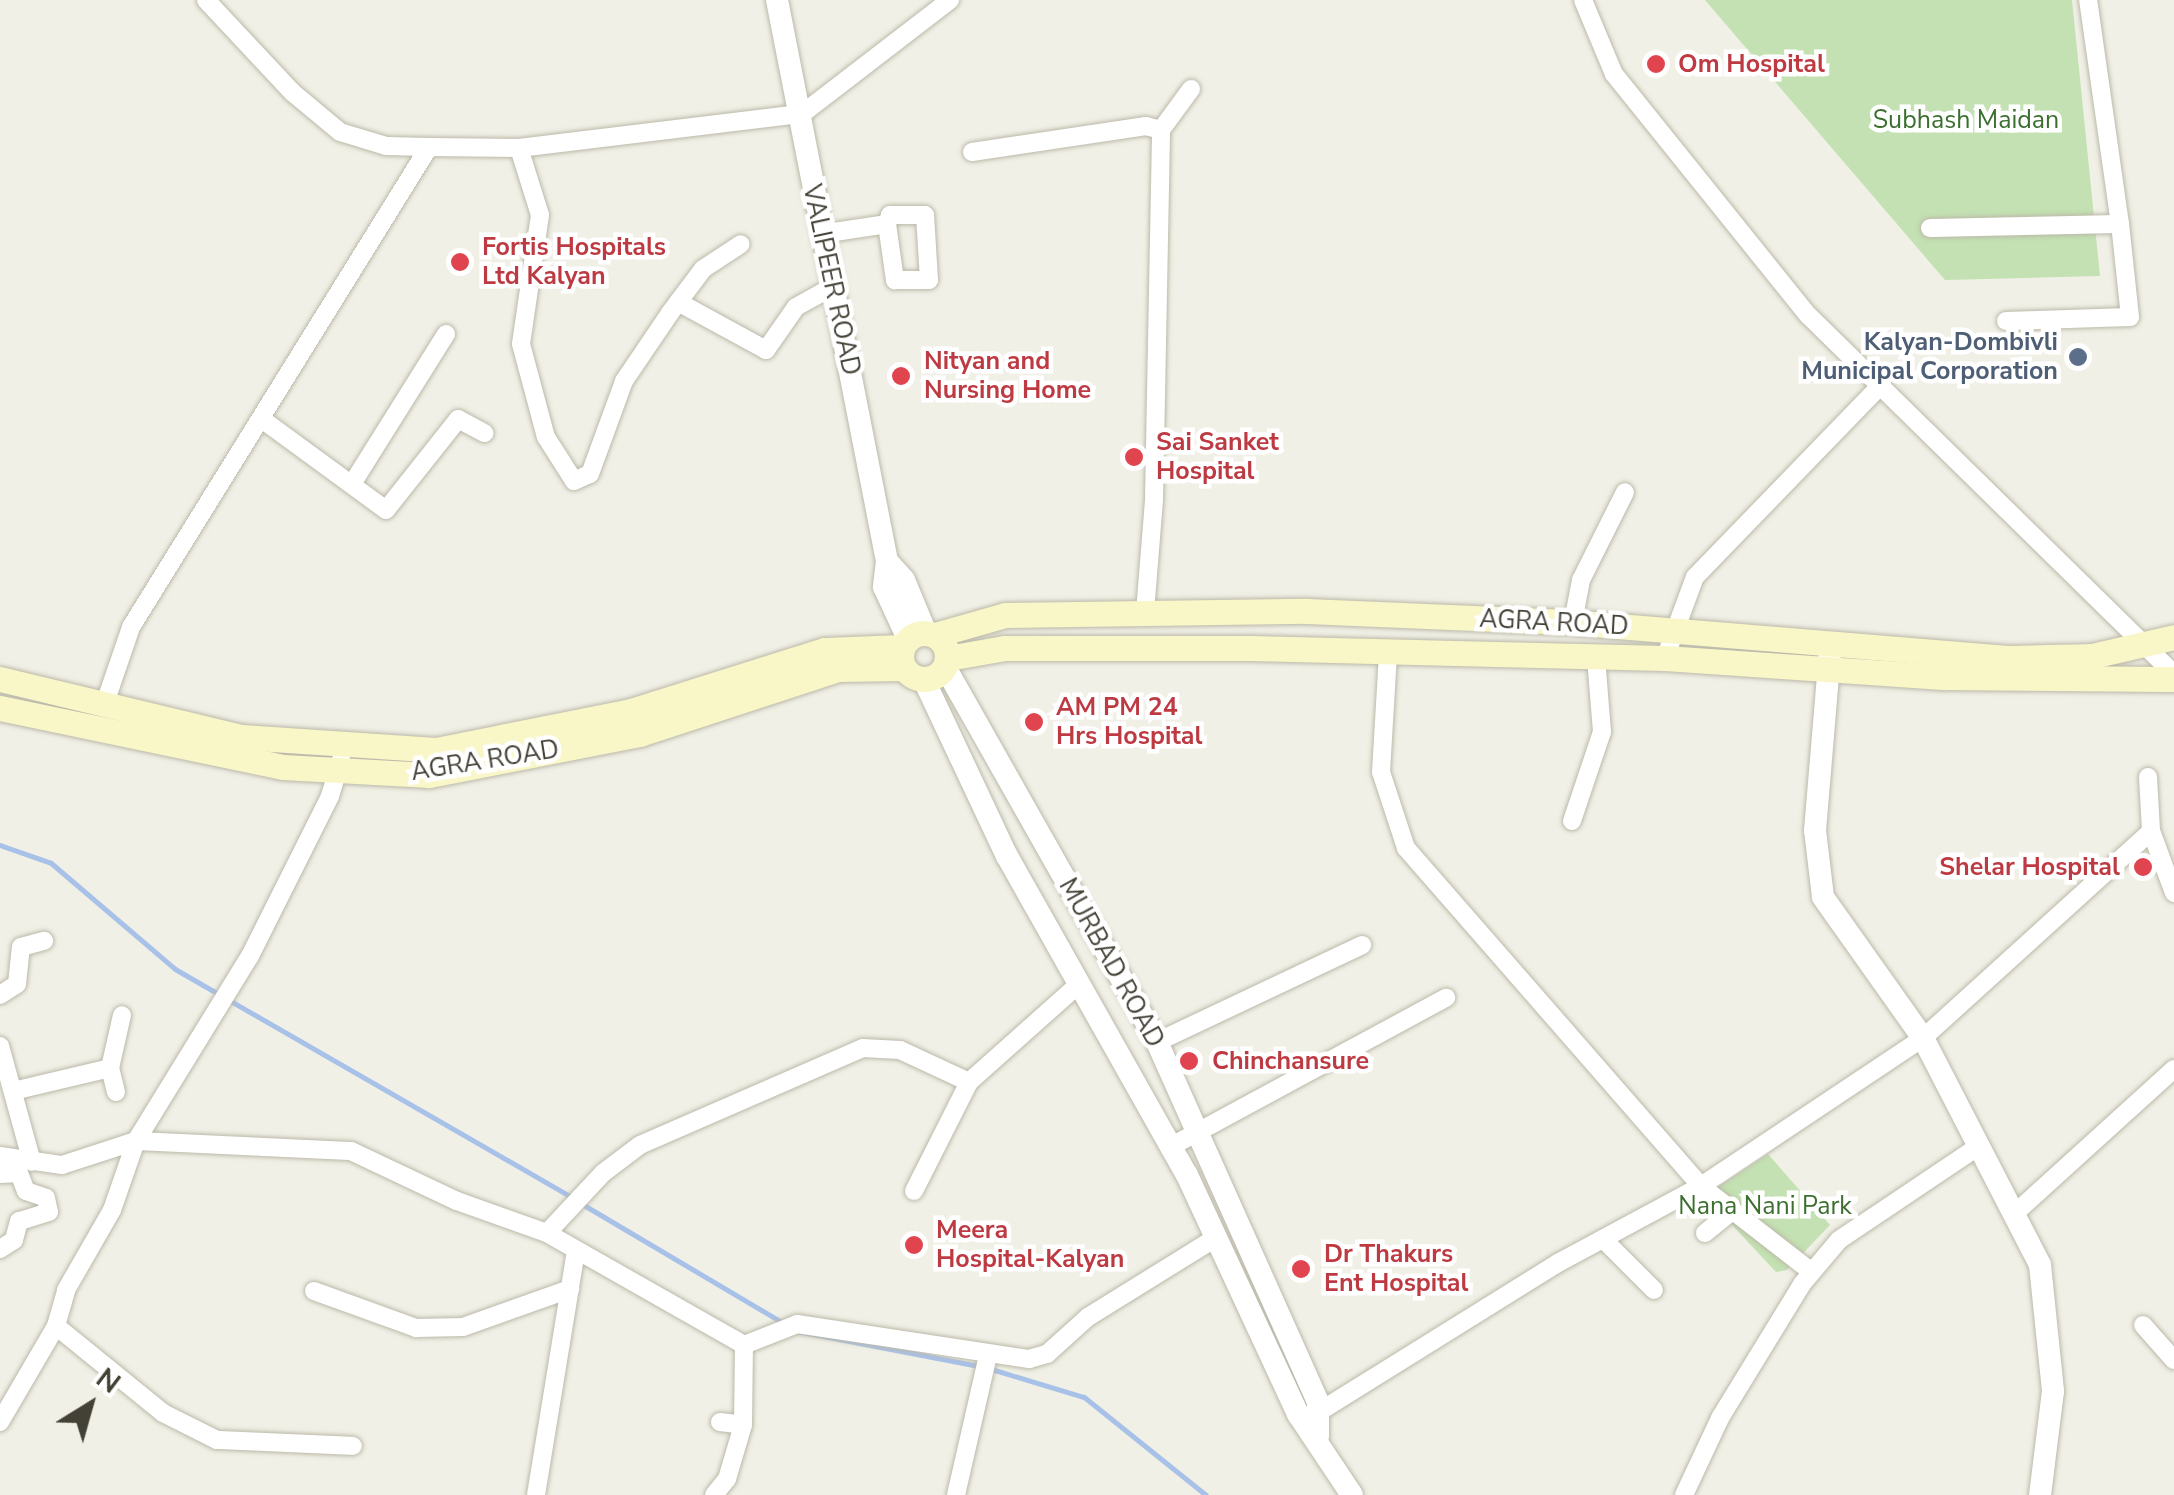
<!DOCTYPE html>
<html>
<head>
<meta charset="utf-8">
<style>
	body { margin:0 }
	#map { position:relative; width:2174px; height:1495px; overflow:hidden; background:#f1f0e6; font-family:"Nunito Sans",sans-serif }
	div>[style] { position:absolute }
	.green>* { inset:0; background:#c3e1b2 }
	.stream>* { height:5px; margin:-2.5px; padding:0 2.5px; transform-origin:2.5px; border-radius:2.5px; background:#a8c1e8 }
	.roads { filter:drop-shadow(0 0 2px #bbb9a9) drop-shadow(0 0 2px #bbb9a9) }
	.minor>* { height:18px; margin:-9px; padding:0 9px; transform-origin:9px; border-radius:9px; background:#fff }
	.tertiary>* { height:22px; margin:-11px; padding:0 11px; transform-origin:11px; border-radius:11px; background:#fff }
	.secondary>* { height:25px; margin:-12.5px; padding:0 12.5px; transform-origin:12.5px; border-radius:12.5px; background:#f9f6c8 }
	.secondary>.ring { margin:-12.5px; padding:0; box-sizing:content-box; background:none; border:25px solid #f9f6c8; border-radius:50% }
	.dots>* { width:28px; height:28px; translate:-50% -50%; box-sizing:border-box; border:5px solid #fff; border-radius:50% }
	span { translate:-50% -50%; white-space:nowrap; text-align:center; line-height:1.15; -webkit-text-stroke:9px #fff; paint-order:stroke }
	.health-label { font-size:25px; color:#be3a42; font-weight:700 }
	.left { translate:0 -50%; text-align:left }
	.right { translate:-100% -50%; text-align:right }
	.park-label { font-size:25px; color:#3b6e2f }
	.street-label { font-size:25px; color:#434036 }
	.service-label { font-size:25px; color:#4e5e75; font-weight:700 }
	.north { position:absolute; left:40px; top:1355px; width:100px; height:100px; -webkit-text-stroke:8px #fff; paint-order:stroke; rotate:37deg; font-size:28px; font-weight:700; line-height:40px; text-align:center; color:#434036 }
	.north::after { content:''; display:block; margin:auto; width:35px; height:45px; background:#434036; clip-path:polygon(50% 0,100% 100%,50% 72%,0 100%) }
</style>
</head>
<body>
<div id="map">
	<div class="green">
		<div style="clip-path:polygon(1705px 0,2072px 0,2100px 276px,1945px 280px)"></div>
		<div style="clip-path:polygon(1768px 1154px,1830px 1225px,1787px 1270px,1776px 1272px,1705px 1196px)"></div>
	</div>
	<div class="stream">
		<div style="left:0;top:845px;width:54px;rotate:19.4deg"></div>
		<div style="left:51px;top:863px;width:163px;rotate:40.5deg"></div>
		<div style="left:175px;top:969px;width:459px;rotate:29.9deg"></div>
		<div style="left:582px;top:1204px;width:234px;rotate:30.6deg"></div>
		<div style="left:792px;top:1330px;width:190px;rotate:10.9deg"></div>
		<div style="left:991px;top:1369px;width:97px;rotate:16.8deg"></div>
		<div style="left:1084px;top:1397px;width:156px;rotate:38.8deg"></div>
	</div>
	<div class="roads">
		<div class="minor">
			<div style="left:206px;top:0;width:126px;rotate:46.9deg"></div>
			<div style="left:292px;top:92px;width:62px;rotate:39.8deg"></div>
			<div style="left:340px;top:132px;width:48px;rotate:16.9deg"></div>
			<div style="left:386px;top:146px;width:43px;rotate:1.3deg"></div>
			<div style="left:1583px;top:0;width:80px;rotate:67.3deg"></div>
			<div style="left:1614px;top:74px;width:309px;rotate:51.2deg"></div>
			<div style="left:1808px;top:315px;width:513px;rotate:44.45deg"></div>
			<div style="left:519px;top:148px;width:70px;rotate:72.6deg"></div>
			<div style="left:540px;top:215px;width:130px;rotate:98.4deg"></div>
			<div style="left:521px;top:344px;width:96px;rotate:75deg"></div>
			<div style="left:546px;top:437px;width:52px;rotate:57.5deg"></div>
			<div style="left:574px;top:481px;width:17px;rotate:-24deg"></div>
			<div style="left:590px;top:474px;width:99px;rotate:-69.9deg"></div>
			<div style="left:624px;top:381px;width:82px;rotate:-55.9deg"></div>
			<div style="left:670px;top:313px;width:55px;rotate:-53.1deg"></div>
			<div style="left:703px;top:269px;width:45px;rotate:-33.3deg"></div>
			<div style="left:972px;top:152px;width:176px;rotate:-8.5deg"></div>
			<div style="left:1146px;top:126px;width:16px;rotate:15deg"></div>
			<div style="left:1930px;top:228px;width:190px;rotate:-1.2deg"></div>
			<div style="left:2120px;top:224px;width:226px;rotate:-98.1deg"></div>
			<div style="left:821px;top:234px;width:67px;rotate:-8.6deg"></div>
			<div style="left:887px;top:224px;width:57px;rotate:81.9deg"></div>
			<div style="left:895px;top:280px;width:34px"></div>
			<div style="left:929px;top:280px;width:65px;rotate:-93.5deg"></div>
			<div style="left:925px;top:215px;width:35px;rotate:180deg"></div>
			<div style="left:890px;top:215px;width:9px;rotate:108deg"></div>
			<div style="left:678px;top:302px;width:100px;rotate:28.6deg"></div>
			<div style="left:766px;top:350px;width:52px;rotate:-55.1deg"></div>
			<div style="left:796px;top:307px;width:41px;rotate:-29.1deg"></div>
			<div style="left:2006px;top:321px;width:124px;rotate:-1.8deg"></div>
			<div style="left:2130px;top:317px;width:94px;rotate:-96.1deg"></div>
			<div style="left:263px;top:420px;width:152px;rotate:36.2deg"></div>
			<div style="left:386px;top:510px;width:116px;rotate:-51.6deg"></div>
			<div style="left:458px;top:419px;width:30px;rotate:28deg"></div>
			<div style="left:352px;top:484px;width:177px;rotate:-57.9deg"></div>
			<div style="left:1145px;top:612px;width:113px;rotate:-85.4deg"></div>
			<div style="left:1154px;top:499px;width:369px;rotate:-88.9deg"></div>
			<div style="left:1161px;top:130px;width:51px;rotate:-53.8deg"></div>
			<div style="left:1573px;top:622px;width:43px;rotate:-79.2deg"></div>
			<div style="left:1581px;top:580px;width:98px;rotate:-63.4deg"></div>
			<div style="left:1388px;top:654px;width:118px;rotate:93.4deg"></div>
			<div style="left:1381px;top:772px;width:80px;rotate:71.8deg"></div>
			<div style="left:1406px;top:848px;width:449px;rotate:48.9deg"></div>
			<div style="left:1701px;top:1186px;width:140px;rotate:37.8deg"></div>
			<div style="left:1665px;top:658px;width:86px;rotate:-69.7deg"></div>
			<div style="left:1695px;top:577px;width:269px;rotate:-45.9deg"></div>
			<div style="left:105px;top:703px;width:80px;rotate:-71.1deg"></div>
			<div style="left:131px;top:627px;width:565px;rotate:-58.17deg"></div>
			<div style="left:429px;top:147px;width:90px;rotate:0.6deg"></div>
			<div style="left:519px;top:148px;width:285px;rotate:-6.9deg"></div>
			<div style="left:802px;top:114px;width:187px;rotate:-37.6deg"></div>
			<div style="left:2148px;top:777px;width:54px;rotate:86.8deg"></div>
			<div style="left:2151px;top:831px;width:66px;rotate:69.6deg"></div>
			<div style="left:1572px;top:821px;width:94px;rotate:-71.4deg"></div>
			<div style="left:1602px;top:732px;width:75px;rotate:-94.6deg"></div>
			<div style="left:0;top:995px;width:20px;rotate:-33deg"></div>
			<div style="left:17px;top:984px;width:37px;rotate:-84deg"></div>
			<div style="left:21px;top:947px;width:24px;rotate:-15deg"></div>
			<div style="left:1157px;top:1042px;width:227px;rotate:-25.3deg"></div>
			<div style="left:0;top:1046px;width:120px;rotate:74.6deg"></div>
			<div style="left:13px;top:1091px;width:100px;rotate:-13.3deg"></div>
			<div style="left:116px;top:1092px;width:25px;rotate:-104deg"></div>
			<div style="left:110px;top:1068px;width:54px;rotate:-77.2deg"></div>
			<div style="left:1170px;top:1147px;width:314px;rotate:-28.4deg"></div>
			<div style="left:0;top:1156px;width:63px;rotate:8.3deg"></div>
			<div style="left:62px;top:1165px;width:78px;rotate:-18deg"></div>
			<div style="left:136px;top:1141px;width:217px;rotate:-58.4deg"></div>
			<div style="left:250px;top:956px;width:179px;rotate:-63.4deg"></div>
			<div style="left:330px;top:796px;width:38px;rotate:-73deg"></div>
			<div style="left:0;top:1174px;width:19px;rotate:-3deg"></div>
			<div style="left:19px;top:1173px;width:19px;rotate:69deg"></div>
			<div style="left:26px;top:1191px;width:21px;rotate:19deg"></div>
			<div style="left:46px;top:1198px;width:14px;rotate:78deg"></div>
			<div style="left:49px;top:1212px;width:31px;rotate:163deg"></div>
			<div style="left:19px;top:1221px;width:20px;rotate:105deg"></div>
			<div style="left:14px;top:1240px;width:17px;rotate:147deg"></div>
			<div style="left:914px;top:1191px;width:122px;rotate:-63.2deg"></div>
			<div style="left:969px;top:1082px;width:147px;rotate:-41.7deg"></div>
			<div style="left:2014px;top:1214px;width:216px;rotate:-42.2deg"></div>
			<div style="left:547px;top:1233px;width:82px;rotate:-47deg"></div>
			<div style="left:603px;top:1173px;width:46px;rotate:-37.1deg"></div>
			<div style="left:640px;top:1145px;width:243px;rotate:-23.5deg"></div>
			<div style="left:863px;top:1048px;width:37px;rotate:3deg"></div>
			<div style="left:900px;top:1050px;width:76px;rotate:24.9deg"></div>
			<div style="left:1705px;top:1233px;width:36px;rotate:-39deg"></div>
			<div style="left:1603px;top:1239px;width:72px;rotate:45deg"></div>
			<div style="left:314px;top:1291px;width:109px;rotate:19.9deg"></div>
			<div style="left:416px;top:1328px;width:47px;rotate:-1.2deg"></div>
			<div style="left:463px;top:1327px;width:114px;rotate:-19.6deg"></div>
			<div style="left:2143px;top:1325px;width:47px;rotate:48.5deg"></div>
			<div style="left:56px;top:1326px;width:138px;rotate:39.1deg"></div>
			<div style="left:163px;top:1413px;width:60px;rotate:26.6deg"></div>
			<div style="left:217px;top:1440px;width:136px;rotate:2.5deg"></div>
			<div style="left:744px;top:1345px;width:57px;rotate:-21.6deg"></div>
			<div style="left:797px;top:1324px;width:235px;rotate:8.6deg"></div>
			<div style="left:1029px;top:1359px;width:19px;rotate:-16deg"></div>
			<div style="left:1047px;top:1354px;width:55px;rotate:-42.1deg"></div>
			<div style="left:1088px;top:1317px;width:148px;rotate:-31.8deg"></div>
			<div style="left:1309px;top:1418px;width:293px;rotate:-31.9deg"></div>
			<div style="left:1558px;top:1263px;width:162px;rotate:-28.3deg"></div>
			<div style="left:1701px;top:1186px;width:267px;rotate:-33.7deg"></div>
			<div style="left:1923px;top:1038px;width:308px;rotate:-42.2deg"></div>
			<div style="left:0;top:1422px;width:111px;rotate:-59.7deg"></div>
			<div style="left:56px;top:1326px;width:37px;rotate:-74deg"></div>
			<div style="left:66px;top:1290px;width:92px;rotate:-60.1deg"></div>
			<div style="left:112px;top:1210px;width:73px;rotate:-70.8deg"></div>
			<div style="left:136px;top:1141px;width:215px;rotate:2.7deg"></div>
			<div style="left:351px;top:1151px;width:117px;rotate:25.3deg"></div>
			<div style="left:457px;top:1201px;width:96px;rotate:19.6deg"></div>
			<div style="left:547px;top:1233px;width:227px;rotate:29.6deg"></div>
			<div style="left:720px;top:1422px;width:23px;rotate:7deg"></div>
			<div style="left:536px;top:1495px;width:248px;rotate:-80.7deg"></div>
			<div style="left:714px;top:1495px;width:21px;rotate:-51deg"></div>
			<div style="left:727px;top:1479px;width:56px;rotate:-73.5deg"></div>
			<div style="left:743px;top:1425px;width:80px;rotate:-89.3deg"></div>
			<div style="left:956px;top:1495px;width:144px;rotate:-77.1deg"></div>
			<div style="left:1684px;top:1495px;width:85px;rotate:-64.9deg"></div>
			<div style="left:1720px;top:1418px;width:157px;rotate:-58.5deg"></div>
			<div style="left:1802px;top:1284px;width:57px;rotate:-49.9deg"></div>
			<div style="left:1839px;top:1240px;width:169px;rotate:-33.9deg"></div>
		</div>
		<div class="tertiary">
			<div style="left:777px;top:0;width:572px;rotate:78.91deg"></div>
			<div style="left:887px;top:561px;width:26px;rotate:97deg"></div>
			<div style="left:884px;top:587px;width:57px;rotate:65.2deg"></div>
			<div style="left:887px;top:561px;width:25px;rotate:48deg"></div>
			<div style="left:904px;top:580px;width:57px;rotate:67.5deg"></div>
			<div style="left:1830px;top:652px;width:179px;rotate:94.8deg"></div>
			<div style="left:1815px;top:830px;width:67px;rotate:83.2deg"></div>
			<div style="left:1823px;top:897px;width:173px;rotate:54.7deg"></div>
			<div style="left:1923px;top:1038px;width:255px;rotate:62.7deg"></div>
			<div style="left:2040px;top:1265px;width:127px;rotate:84.1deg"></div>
			<div style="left:2053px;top:1391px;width:105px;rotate:97.1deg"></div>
			<div style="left:945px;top:667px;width:431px;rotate:60.5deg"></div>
			<div style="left:1157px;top:1042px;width:394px;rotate:65.9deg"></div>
			<div style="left:1318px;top:1402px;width:34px;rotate:90deg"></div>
			<div style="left:924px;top:680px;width:195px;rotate:64.8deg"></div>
			<div style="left:1007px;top:856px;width:366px;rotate:60.6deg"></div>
			<div style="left:1187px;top:1175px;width:264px;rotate:65.1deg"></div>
			<div style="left:1298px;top:1414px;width:97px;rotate:56.3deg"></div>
		</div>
		<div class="secondary">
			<div class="ring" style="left:901px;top:633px;width:21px;height:21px"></div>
			<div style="left:935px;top:635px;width:73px;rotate:-15.9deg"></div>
			<div style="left:1005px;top:615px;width:302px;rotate:-0.8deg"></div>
			<div style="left:1307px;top:611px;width:262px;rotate:2.4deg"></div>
			<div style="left:1569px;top:622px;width:443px;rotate:4.7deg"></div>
			<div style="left:2011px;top:658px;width:81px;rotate:-1.4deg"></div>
			<div style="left:2092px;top:656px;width:84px;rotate:-13deg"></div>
			<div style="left:948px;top:658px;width:58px;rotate:-10deg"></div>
			<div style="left:1005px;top:648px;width:246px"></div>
			<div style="left:1251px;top:648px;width:414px;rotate:1.4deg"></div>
			<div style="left:1665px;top:658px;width:282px;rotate:3.9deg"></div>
			<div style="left:1946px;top:677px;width:228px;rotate:0.5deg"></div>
			<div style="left:0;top:679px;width:249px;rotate:13.5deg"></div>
			<div style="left:242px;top:737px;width:194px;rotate:3.8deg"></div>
			<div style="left:436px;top:750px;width:199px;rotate:-11.3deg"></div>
			<div style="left:631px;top:711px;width:203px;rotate:-17.5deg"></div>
			<div style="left:825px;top:650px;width:77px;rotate:-2.2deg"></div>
			<div style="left:0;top:708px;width:289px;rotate:11.8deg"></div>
			<div style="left:283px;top:767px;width:146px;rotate:3.1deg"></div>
			<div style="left:429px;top:775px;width:215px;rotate:-11deg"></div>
			<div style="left:640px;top:734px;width:208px;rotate:-18.2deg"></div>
			<div style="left:838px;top:669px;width:66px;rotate:-0.9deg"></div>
		</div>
	</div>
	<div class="dots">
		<div style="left:1656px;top:64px;background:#e0444e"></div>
		<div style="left:460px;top:262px;background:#e0444e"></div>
		<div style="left:2078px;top:357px;background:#5c6f8a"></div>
		<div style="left:901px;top:376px;background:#e0444e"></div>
		<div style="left:1134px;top:457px;background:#e0444e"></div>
		<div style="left:1034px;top:722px;background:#e0444e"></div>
		<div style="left:2143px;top:867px;background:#e0444e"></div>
		<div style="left:1189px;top:1061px;background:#e0444e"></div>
		<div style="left:914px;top:1245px;background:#e0444e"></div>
		<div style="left:1301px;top:1269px;background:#e0444e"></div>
	</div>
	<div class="health-label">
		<span class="left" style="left:1678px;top:64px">Om Hospital</span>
		<span class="left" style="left:482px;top:262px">Fortis Hospitals<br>Ltd Kalyan</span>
		<span class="left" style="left:924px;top:376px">Nityan and<br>Nursing Home</span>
		<span class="left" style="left:1156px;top:457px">Sai Sanket<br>Hospital</span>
		<span class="left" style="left:1056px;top:722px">AM PM 24<br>Hrs Hospital</span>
		<span class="right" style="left:2120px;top:867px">Shelar Hospital</span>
		<span class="left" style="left:1212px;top:1061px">Chinchansure</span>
		<span class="left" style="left:936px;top:1245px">Meera<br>Hospital-Kalyan</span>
		<span class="left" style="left:1324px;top:1269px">Dr Thakurs<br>Ent Hospital</span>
	</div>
	<div class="park-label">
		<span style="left:1966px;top:120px">Subhash Maidan</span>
		<span style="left:1765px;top:1206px">Nana Nani Park</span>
	</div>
	<div class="street-label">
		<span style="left:831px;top:280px;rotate:78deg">VALIPEER ROAD</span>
		<span style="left:1554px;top:623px;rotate:3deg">AGRA ROAD</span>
		<span style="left:485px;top:761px;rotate:-9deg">AGRA ROAD</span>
		<span style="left:1111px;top:963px;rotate:61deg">MURBAD ROAD</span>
	</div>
	<div class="service-label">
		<span class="right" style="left:2058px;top:357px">Kalyan-Dombivli<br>Municipal Corporation</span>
	</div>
	<div class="north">N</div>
</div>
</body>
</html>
